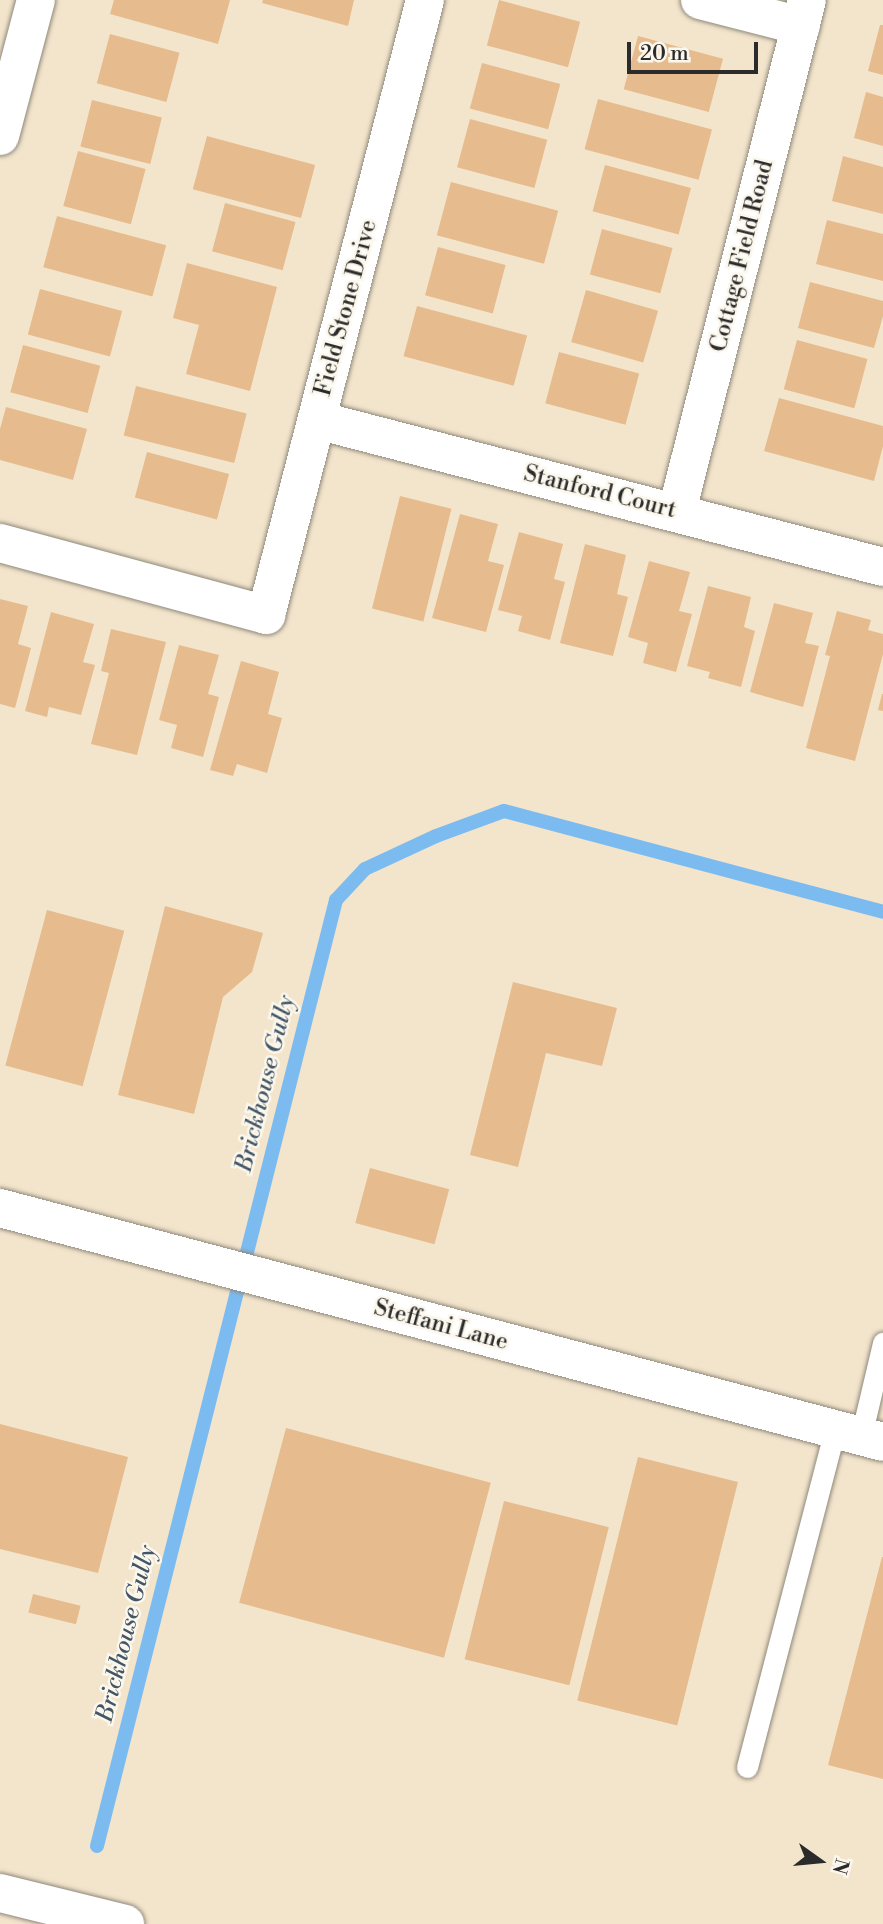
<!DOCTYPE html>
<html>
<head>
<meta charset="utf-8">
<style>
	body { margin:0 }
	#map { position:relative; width:883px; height:1924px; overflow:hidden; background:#f3e5cc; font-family:"Libre Bodoni",serif }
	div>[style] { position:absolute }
	.stream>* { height:14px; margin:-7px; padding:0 7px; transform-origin:7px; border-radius:7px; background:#7cbbf0 }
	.building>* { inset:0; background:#e6bb8d; transform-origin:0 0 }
	.roads { filter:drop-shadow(0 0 2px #8f887c) drop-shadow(0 0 2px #8f887c) }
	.service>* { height:21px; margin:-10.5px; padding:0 10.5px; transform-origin:10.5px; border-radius:10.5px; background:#fff }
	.minor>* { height:38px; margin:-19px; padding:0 19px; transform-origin:19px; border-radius:19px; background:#fff }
	.tertiary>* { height:38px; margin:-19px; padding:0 19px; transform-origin:19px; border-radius:19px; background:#fff }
	.secondary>* { height:38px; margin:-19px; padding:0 19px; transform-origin:19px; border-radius:19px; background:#fff }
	span { translate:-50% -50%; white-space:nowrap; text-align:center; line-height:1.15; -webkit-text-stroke:5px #fbf7ec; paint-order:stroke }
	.street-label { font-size:23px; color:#2b2b2b }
	.water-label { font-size:24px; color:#435666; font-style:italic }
	.north { position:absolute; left:785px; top:1826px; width:70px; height:70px; -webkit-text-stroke:5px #fbf7ec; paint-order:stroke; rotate:105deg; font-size:19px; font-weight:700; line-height:28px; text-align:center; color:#2b2b2b }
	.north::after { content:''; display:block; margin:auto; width:24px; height:32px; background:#2b2b2b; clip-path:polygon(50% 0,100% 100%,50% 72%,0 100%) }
	.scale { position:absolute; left:627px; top:42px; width:131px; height:32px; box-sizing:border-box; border:4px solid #2b2b2b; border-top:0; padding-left:9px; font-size:21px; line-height:24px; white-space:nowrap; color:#2b2b2b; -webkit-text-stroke:5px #fbf7ec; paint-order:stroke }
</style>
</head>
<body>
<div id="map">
	<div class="stream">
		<div style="left:97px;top:1846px;width:976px;rotate:-75.82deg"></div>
		<div style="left:336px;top:900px;width:42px;rotate:-46.9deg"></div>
		<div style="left:365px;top:869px;width:78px;rotate:-24.9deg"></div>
		<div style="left:436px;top:836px;width:72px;rotate:-20.2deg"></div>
		<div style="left:504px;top:811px;width:392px;rotate:14.9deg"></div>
	</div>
	<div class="building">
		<div style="clip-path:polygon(114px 0,230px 0,218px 44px,110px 14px)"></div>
		<div style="clip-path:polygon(263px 0,354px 0,348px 26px,262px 3px)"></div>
		<div style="left:499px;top:0;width:84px;height:47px;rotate:15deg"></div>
		<div style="clip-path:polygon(880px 25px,883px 25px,883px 75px,868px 71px)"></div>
		<div style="left:110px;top:34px;width:72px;height:51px;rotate:15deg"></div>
		<div style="left:638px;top:36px;width:88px;height:55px;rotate:15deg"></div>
		<div style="left:482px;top:63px;width:81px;height:47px;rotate:15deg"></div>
		<div style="clip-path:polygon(866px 92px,883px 97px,883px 146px,854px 138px)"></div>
		<div style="left:598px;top:99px;width:118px;height:52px;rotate:15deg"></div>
		<div style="left:92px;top:100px;width:72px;height:48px;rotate:14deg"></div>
		<div style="left:470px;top:119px;width:80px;height:50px;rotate:15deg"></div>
		<div style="left:207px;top:136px;width:112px;height:55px;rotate:15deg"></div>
		<div style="left:78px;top:151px;width:70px;height:57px;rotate:15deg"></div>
		<div style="clip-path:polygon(843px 156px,883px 167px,883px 214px,832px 201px)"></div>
		<div style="left:605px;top:165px;width:89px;height:48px;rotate:15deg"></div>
		<div style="left:451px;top:182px;width:111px;height:55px;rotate:15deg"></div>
		<div style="left:225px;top:203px;width:73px;height:50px;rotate:15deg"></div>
		<div style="left:57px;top:216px;width:113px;height:53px;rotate:15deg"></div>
		<div style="clip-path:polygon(827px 220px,883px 234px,883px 281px,816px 264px)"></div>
		<div style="left:602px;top:229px;width:73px;height:47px;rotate:15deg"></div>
		<div style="left:438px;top:247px;width:70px;height:50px;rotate:15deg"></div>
		<div style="clip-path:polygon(187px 263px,277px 287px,250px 391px,186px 374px,199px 325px,173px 318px)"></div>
		<div style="clip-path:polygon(810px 282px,883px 301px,883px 316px,874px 348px,798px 328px)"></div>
		<div style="left:40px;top:289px;width:85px;height:47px;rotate:15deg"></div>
		<div style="left:586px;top:290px;width:75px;height:54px;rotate:16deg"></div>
		<div style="left:417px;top:306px;width:114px;height:52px;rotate:15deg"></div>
		<div style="left:797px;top:340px;width:73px;height:51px;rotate:15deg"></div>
		<div style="left:23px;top:345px;width:80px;height:49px;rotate:15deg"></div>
		<div style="left:559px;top:352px;width:83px;height:53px;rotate:15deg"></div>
		<div style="left:136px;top:386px;width:114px;height:51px;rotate:14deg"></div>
		<div style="clip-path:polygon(779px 398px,883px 426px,883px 446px,874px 481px,764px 451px)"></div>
		<div style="clip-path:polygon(6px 407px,87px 429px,73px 480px,0 460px,0 429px)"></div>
		<div style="left:147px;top:452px;width:85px;height:47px;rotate:15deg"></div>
		<div style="left:400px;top:496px;width:53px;height:116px;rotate:14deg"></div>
		<div style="clip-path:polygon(460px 514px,498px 524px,488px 561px,504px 565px,486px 632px,432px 618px)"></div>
		<div style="clip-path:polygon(519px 532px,563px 544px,554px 579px,565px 582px,550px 640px,518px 631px,522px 616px,498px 610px)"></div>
		<div style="clip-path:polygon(585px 544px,626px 555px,617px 594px,628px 597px,613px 656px,560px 643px)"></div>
		<div style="clip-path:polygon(649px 561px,690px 572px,679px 611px,692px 614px,676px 672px,643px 663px,648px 643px,628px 637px)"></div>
		<div style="clip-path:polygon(708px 586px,751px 597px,744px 627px,755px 631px,741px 687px,708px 678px,710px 672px,687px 666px)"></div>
		<div style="clip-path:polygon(0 599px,28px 606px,18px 644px,31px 648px,15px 708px,0 704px)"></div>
		<div style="clip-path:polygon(774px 603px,813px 613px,805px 643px,819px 646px,803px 707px,750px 692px)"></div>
		<div style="clip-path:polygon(837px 611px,871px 620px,868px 630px,883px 634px,883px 654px,855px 761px,806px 748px,830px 656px,825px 655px)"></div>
		<div style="clip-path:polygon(51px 612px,94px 624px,83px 662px,95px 665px,81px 715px,49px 707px,47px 717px,25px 711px)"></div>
		<div style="clip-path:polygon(111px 629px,166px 642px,137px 755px,91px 744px,109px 673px,101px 671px)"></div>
		<div style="clip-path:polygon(179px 645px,219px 655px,208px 694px,219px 697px,203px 757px,171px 748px,177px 725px,159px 720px)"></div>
		<div style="clip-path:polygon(241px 661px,279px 672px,268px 714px,282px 718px,267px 773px,237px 764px,233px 776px,210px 770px)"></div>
		<div style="clip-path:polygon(882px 694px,883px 694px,883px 711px,878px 710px)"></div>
		<div style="clip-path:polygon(165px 906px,263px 933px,252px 972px,223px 997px,194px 1114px,118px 1095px)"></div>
		<div style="left:47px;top:910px;width:80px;height:161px;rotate:15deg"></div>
		<div style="clip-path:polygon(513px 982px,617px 1008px,602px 1066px,546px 1053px,518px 1167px,470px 1155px)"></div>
		<div style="left:370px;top:1168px;width:82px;height:57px;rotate:15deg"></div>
		<div style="clip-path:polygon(0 1424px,128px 1457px,98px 1573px,0 1549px)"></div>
		<div style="left:286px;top:1428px;width:212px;height:181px;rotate:15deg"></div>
		<div style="left:638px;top:1457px;width:103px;height:251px;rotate:14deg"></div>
		<div style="left:504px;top:1501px;width:108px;height:163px;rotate:14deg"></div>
		<div style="clip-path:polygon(882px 1557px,883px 1557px,883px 1779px,828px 1765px)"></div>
		<div style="left:33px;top:1594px;width:49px;height:19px;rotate:14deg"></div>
	</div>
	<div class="roads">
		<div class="service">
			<div style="left:861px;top:1436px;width:96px;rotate:-76.7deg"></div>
			<div style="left:747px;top:1767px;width:348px;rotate:-75.4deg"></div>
		</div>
		<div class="minor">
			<div style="left:700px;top:0;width:104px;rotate:14.4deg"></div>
			<div style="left:0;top:136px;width:141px;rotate:-75.2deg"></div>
			<div style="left:317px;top:420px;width:585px;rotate:14.56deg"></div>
			<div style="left:677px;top:511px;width:527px;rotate:-75.73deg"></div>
			<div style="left:0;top:543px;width:276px;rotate:15.1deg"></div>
			<div style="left:266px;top:615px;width:635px;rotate:-75.5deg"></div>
		</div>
		<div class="tertiary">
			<div style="left:0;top:1208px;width:913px;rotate:14.84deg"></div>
		</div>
		<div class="secondary">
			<div style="left:0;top:1893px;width:129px;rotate:13.9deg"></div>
		</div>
	</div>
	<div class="street-label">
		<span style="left:742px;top:256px;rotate:-76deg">Cottage Field Road</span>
		<span style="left:346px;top:308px;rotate:-75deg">Field Stone Drive</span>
		<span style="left:600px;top:492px;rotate:14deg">Stanford Court</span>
		<span style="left:441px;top:1325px;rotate:15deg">Steffani Lane</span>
	</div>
	<div class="water-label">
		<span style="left:266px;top:1084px;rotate:-76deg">Brickhouse Gully</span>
		<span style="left:127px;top:1634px;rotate:-76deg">Brickhouse Gully</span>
	</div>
	<div class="north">N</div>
	<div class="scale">20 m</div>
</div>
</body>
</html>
